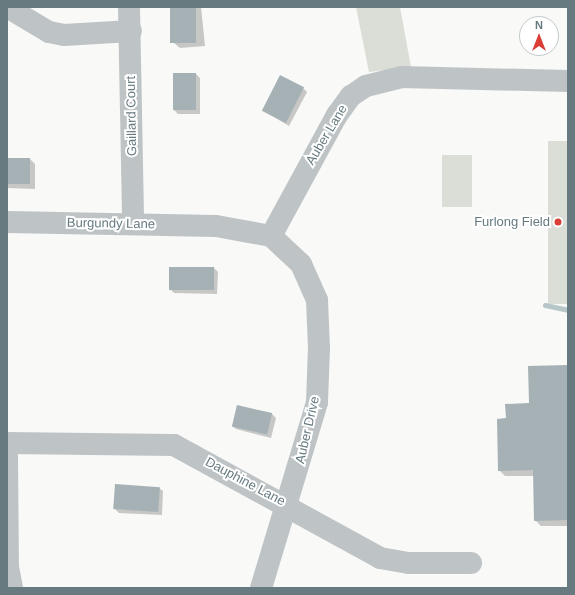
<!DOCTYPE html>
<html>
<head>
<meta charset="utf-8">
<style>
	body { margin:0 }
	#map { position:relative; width:575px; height:595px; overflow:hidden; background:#f9f9f7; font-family:Helvetica,sans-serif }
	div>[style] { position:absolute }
	.green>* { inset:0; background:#daded6; transform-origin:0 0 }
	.shadow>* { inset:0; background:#0003 }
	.stream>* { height:5px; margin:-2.5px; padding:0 2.5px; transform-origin:2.5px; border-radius:2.5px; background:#b7c6c8 }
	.building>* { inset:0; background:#a5b1b4; transform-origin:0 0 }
	.minor>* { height:22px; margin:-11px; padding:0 11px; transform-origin:11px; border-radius:11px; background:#bec4c6 }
	.dots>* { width:11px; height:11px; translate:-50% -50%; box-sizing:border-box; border:2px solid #fff; border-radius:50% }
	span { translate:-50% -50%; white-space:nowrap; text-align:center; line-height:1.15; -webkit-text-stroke:4px #fff; paint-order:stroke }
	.street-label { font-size:13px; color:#667a80 }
	.poi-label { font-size:13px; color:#667a80 }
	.right { translate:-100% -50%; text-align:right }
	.frame { position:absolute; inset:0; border:8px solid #667a80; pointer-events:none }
	.north { position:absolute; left:519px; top:16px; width:40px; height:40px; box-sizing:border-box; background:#fff; border:1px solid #c2cacc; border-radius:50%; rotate:0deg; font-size:11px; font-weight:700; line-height:16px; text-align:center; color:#667a80 }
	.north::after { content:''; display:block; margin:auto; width:14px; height:18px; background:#da3e36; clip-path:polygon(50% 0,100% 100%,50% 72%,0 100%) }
</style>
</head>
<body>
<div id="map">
	<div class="green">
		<div style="clip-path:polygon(356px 7px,400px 7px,411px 67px,369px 72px)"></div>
		<div style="left:548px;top:141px;width:20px;height:163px"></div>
		<div style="left:442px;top:155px;width:30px;height:52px"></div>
	</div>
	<div class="shadow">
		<div style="clip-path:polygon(171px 7px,201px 7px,205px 46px,180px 48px,174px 43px)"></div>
		<div style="clip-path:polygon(174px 74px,196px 74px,200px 78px,200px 114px,178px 114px,174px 110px)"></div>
		<div style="clip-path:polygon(303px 88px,307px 92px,289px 126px,262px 110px)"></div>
		<div style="clip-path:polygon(7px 159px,30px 159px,35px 164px,35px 189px,7px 188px)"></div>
		<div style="clip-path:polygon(214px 268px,218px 272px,217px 294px,174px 293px,170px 289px)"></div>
		<div style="clip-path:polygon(568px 358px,568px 526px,541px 526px,535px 520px,534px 476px,505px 476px,499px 470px,507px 419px,530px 404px,568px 366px)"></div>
		<div style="clip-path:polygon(237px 406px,272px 414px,276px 418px,271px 438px,236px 429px,232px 426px)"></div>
		<div style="clip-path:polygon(159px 488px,163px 491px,162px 515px,119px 513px,115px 509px)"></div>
	</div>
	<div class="stream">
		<div style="left:545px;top:305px;width:24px;rotate:12deg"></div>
	</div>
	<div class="building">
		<div style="left:170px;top:7px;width:26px;height:36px"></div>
		<div style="left:173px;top:73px;width:23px;height:37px"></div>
		<div style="left:280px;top:75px;width:27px;height:40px;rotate:27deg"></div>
		<div style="left:7px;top:158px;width:23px;height:26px"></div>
		<div style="left:169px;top:267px;width:45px;height:23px"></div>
		<div style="clip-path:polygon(568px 365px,568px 520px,534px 521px,533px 470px,498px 471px,497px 419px,506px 418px,505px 404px,529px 403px,528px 366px)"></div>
		<div style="left:237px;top:405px;width:36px;height:22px;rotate:13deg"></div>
		<div style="left:115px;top:484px;width:45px;height:25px;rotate:4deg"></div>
	</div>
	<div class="minor">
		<div style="left:7px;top:7px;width:49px;rotate:30.8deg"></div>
		<div style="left:49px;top:32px;width:15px;rotate:11deg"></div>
		<div style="left:64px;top:35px;width:67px;rotate:-3.4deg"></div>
		<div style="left:129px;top:7px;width:217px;rotate:88.9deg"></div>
		<div style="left:7px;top:222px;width:209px;rotate:1.1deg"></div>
		<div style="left:216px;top:226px;width:56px;rotate:10.3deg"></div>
		<div style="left:271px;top:236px;width:138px;rotate:-61.4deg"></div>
		<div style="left:337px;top:115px;width:24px;rotate:-54deg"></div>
		<div style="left:351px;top:96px;width:18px;rotate:-34deg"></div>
		<div style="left:366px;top:86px;width:36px;rotate:-14deg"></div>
		<div style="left:401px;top:77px;width:167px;rotate:1.4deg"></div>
		<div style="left:7px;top:443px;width:167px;rotate:0.7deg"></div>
		<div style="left:174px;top:445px;width:235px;rotate:28.7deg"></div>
		<div style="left:380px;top:558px;width:29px;rotate:10deg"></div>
		<div style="left:409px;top:563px;width:62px"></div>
		<div style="left:7px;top:456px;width:111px;rotate:89.5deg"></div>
		<div style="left:8px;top:567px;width:21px;rotate:79deg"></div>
		<div style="left:261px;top:588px;width:194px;rotate:-73.2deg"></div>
		<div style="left:317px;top:402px;width:54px;rotate:-87.9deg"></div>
		<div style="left:319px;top:348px;width:48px;rotate:-92.4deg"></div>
		<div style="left:317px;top:300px;width:39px;rotate:-114deg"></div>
		<div style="left:301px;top:264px;width:41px;rotate:-137deg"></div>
	</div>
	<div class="dots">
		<div style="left:558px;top:222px;background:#da3e36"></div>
	</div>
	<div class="street-label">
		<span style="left:132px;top:116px;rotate:-91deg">Gaillard Court</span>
		<span style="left:327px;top:135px;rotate:-59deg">Auber Lane</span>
		<span style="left:111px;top:224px;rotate:1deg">Burgundy Lane</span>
		<span style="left:308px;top:430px;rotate:-77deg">Auber Drive</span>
		<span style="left:245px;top:482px;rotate:28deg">Dauphine Lane</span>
	</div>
	<div class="poi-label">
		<span class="right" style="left:550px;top:222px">Furlong Field</span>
	</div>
	<div class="frame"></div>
	<div class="north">N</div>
</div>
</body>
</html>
